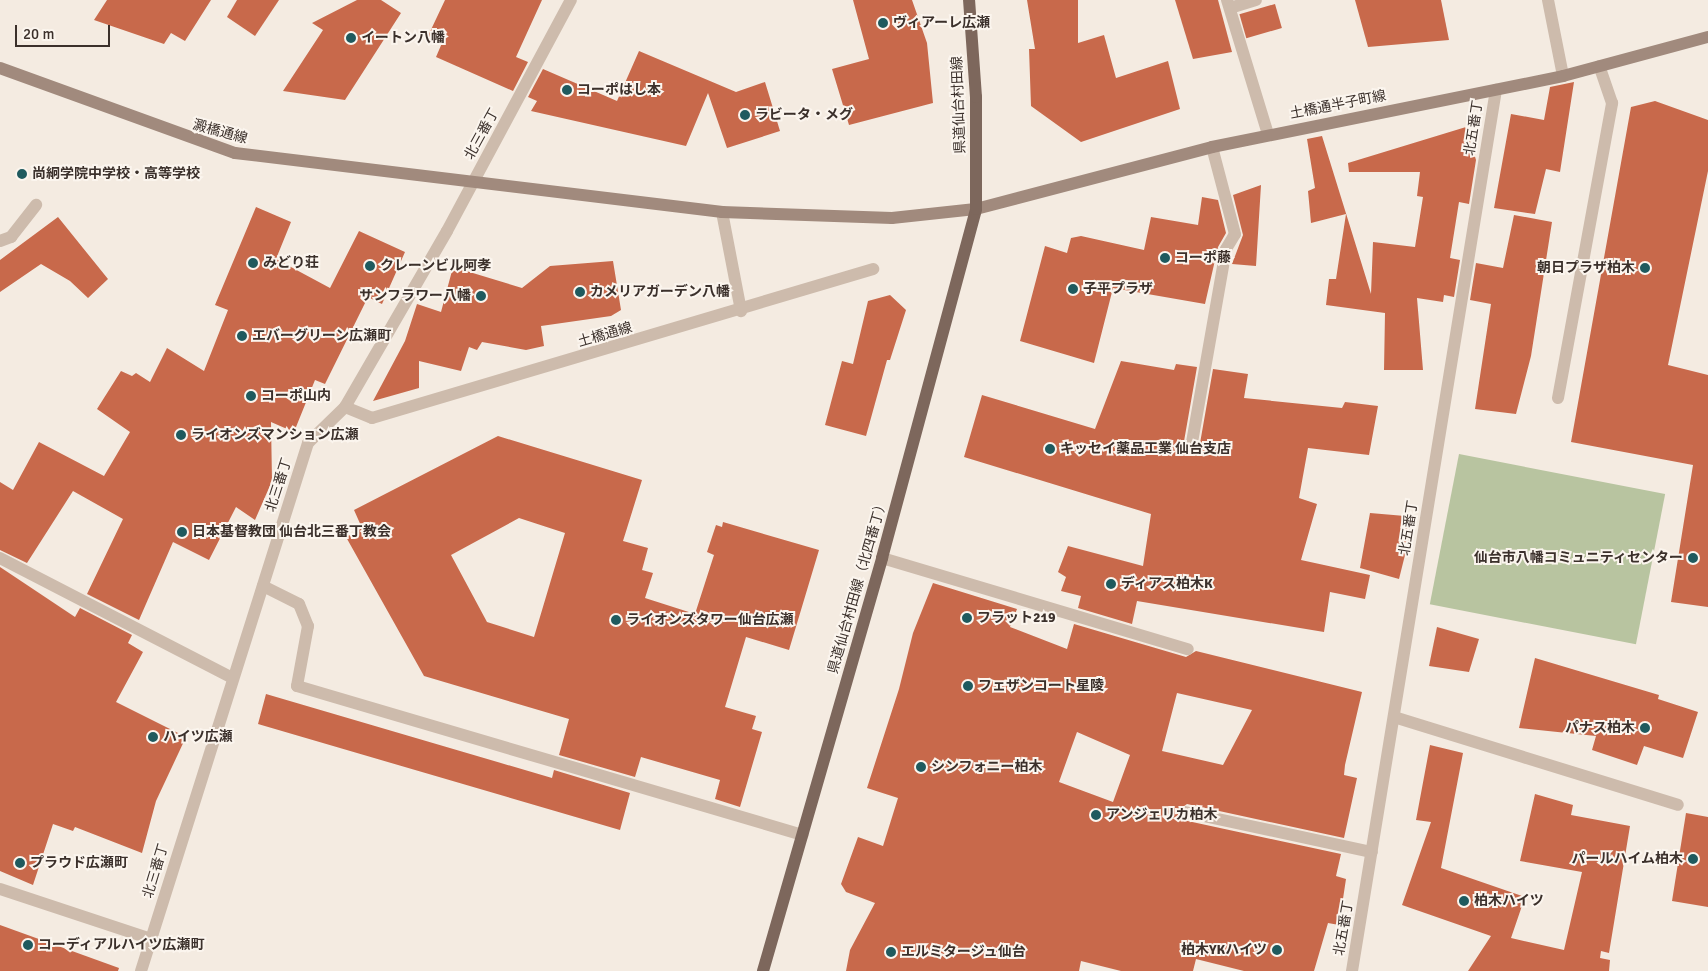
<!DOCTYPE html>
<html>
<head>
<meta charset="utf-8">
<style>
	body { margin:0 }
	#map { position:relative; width:1708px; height:971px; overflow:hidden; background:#f4ebe1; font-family:Signika,"Noto Sans JP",sans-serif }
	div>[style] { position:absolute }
	.green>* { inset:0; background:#b8c4a0; transform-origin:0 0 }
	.building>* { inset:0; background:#c8694b; transform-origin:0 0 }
	.lane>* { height:12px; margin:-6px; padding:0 6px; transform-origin:6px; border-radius:6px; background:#cdbbac }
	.street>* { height:12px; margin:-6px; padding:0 6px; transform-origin:6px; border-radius:6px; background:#cdbbac }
	.secondary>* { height:12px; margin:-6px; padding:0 6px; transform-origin:6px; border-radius:6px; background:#a18a7d }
	.primary>* { height:12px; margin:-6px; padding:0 6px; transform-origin:6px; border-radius:6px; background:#7d675c }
	.dots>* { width:14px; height:14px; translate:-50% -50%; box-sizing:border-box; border:2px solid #fbf5ee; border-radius:50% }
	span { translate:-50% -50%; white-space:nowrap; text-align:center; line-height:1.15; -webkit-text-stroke:4px #fbf5ee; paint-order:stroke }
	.poi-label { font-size:14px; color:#3b302b; font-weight:700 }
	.left { translate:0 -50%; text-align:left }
	.right { translate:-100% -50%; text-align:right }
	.street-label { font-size:14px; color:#3b302b }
	.scale { position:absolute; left:15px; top:25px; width:95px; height:22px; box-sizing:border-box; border:2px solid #3b302b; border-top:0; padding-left:6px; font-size:15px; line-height:18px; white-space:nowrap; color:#3b302b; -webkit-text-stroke:4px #fbf5ee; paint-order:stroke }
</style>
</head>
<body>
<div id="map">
	<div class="green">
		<div style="left:1459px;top:454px;width:210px;height:153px;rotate:11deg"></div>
	</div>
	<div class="building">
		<div style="clip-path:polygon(107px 0,211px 0,185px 41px,171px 33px,164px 44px,94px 20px)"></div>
		<div style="clip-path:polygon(237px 0,279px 0,255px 36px,227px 17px)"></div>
		<div style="clip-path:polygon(357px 0,381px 0,401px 13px,345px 100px,283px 91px,323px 30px,312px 23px)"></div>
		<div style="clip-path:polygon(445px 0,542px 0,516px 57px,528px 62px,513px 91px,436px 57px,442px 43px,428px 36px)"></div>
		<div style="clip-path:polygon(853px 0,912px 0,927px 43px,933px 103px,849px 125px,832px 69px,869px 59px)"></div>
		<div style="clip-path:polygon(1027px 0,1078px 0,1078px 43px,1104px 35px,1116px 78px,1168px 61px,1180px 109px,1081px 142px,1031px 106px,1029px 49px,1035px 49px)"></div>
		<div style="clip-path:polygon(1175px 0,1218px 0,1232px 52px,1193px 59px)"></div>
		<div style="clip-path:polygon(1355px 0,1441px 0,1449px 40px,1368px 47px)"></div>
		<div style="left:1275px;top:4px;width:25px;height:37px;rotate:74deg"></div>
		<div style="clip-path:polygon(639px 51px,736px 92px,765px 82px,780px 131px,727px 148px,708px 93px,686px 146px,531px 111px,537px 101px,528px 97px,543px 69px,617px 101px)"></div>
		<div style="clip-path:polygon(1574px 82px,1560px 172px,1546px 169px,1535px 214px,1494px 208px,1511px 114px,1544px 120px,1550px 87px)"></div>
		<div style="clip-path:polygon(1655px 101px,1708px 120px,1708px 171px,1668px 365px,1708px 375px,1708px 607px,1671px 602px,1693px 465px,1571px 442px,1631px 107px)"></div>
		<div style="clip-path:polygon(1466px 127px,1476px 160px,1469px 204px,1459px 202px,1450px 258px,1460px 260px,1454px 297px,1444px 295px,1443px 302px,1417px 298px,1423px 370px,1384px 370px,1385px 313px,1326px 305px,1329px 279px,1336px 279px,1346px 214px,1311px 223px,1308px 191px,1315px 188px,1307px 139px,1322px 136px,1371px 294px,1373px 242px,1415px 247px,1423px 197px,1417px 196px,1420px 172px,1349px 172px,1348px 163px)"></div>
		<div style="clip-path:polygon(1261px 185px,1256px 266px,1232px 264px,1243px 235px,1233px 195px)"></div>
		<div style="clip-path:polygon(1202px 197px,1218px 200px,1226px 233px,1218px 247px,1205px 304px,1113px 288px,1094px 363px,1020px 341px,1045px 246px,1067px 253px,1071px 238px,1081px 236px,1144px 250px,1151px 217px,1198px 225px)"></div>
		<div style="clip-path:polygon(256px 207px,291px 222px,276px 259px,330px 288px,359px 231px,405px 252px,382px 304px,368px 297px,325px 384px,315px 380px,294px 432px,271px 422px,272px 481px,255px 520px,236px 507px,209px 560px,173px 542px,139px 620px,87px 594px,123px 519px,73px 491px,27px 563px,0 550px,0 482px,13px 490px,39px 442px,104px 476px,130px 432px,97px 409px,121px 371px,132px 376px,136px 373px,150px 382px,167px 348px,204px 371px,228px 310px,215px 305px)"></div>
		<div style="clip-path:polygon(1514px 215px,1552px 222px,1531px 356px,1516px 414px,1475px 409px,1491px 304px,1470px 300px,1476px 263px,1503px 268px)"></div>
		<div style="clip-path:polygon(58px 217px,108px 279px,88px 298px,70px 281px,41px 264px,0 292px,0 260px)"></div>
		<div style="clip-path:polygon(613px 261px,621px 310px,611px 316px,541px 326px,544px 346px,526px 350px,482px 342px,477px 350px,469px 347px,461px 371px,419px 361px,419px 388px,373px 401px,405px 341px,417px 304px,441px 312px,453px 267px,522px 288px,550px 266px)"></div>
		<div style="clip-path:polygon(890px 295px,906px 310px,890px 360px,887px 360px,866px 436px,825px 425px,842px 361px,853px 364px,868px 301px)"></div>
		<div style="clip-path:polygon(1121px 361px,1174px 370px,1176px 364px,1197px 367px,1183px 447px,1190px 456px,1199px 449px,1213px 369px,1248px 374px,1244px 398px,1342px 408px,1345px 402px,1378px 406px,1369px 455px,1308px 448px,1299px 498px,1317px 504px,1301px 560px,1370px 575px,1365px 599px,1330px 592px,1324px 632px,1137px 601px,1132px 624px,1078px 608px,1081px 596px,1061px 591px,1066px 577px,1058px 572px,1068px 546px,1143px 566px,1151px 514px,964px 457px,982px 395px,1095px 429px)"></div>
		<div style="clip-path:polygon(evenodd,498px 436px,642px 480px,623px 541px,648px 548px,642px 570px,653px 573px,645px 598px,695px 614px,714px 555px,707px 552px,716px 525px,722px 527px,723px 522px,819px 550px,789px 650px,746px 637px,725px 707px,756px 716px,752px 729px,762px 732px,740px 807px,715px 799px,720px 780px,641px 757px,635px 777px,559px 755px,569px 719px,424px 676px,346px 537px,362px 528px,354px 510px,498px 436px,519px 518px,565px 533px,534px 637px,487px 622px,451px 555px,519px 518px)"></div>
		<div style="clip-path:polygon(1370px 513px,1405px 516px,1404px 525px,1412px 527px,1399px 579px,1360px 568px)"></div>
		<div style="clip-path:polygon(0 567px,75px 617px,80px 608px,132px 635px,128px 643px,143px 652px,116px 702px,186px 737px,156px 801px,142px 853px,75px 827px,73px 831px,53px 824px,33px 885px,0 871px)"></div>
		<div style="clip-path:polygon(evenodd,933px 583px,1017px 609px,1010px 627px,1067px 649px,1074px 624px,1186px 657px,1196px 651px,1362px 692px,1345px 765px,1344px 775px,1357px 778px,1344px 838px,1187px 804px,1177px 811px,1183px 820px,1341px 854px,1336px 876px,1346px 879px,1339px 925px,1328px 923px,1314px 971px,1244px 971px,1196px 959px,1193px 971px,1121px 971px,1081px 961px,1079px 971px,846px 971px,850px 950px,875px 903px,846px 892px,841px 884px,858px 837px,883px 846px,898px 798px,867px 788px,899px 689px,913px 633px,933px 583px,1177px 693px,1252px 710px,1223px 765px,1162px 751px,1177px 693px,933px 583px,1077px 732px,1130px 755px,1113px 802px,1059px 782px,1077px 732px)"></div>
		<div style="clip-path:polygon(1437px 627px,1479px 639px,1469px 672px,1429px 666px)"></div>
		<div style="clip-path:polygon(1535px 658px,1659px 695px,1658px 699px,1698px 712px,1683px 758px,1644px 746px,1637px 765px,1592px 750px,1596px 736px,1519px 728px)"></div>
		<div style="clip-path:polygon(266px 694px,552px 778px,554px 770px,630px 793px,620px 830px,258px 724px)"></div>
		<div style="clip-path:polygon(1430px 745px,1463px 753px,1441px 868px,1525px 897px,1511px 938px,1564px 950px,1582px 872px,1520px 861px,1535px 794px,1573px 805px,1571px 815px,1630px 826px,1609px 953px,1601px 951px,1600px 958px,1610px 960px,1609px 971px,1468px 971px,1491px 936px,1402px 905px,1431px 822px,1416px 820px)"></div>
		<div style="clip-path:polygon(1686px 813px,1708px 817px,1708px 907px,1672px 901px)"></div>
		<div style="clip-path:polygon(0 925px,119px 968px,118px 971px,0 971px)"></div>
	</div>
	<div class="lane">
		<div style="left:1227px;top:0;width:140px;rotate:73deg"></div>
		<div style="left:1548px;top:0;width:77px;rotate:78.8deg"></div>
		<div style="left:1230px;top:8px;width:27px;rotate:-17deg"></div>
		<div style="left:1558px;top:398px;width:300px;rotate:-79.6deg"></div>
		<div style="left:1612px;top:103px;width:39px;rotate:-109deg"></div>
		<div style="left:1191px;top:448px;width:202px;rotate:-80deg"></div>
		<div style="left:1226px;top:249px;width:17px;rotate:-59deg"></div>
		<div style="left:1235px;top:234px;width:90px;rotate:-104.8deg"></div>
		<div style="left:0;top:558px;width:260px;rotate:27.3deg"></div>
		<div style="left:882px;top:558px;width:319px;rotate:16.6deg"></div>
		<div style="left:263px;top:586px;width:40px;rotate:26.6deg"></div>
		<div style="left:299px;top:604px;width:24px;rotate:68deg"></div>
		<div style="left:308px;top:626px;width:61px;rotate:100.4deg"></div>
		<div style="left:297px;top:686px;width:527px;rotate:16.41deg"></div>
		<div style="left:1394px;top:717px;width:297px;rotate:17.2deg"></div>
		<div style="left:1185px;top:812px;width:191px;rotate:12.1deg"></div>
		<div style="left:0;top:889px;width:159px;rotate:18.3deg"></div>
	</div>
	<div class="street">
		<div style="left:722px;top:212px;width:101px;rotate:79.1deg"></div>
		<div style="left:0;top:241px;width:12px;rotate:-20deg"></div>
		<div style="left:11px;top:237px;width:41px;rotate:-52deg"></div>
		<div style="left:345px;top:407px;width:29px;rotate:22deg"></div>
		<div style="left:372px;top:418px;width:523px;rotate:-16.56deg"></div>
		<div style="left:141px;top:971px;width:554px;rotate:-72.45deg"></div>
		<div style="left:308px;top:443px;width:52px;rotate:-44.2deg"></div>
		<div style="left:345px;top:407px;width:203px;rotate:-59.9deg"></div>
		<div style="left:447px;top:231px;width:262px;rotate:-61.8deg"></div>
		<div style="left:1352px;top:971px;width:893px;rotate:-80.72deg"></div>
	</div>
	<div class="secondary">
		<div style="left:0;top:68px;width:250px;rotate:19.9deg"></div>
		<div style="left:235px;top:153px;width:491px;rotate:6.9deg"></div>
		<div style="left:722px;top:212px;width:170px;rotate:2deg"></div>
		<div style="left:892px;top:218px;width:84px;rotate:-6.1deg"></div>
		<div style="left:976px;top:209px;width:244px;rotate:-14.7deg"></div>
		<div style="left:1212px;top:147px;width:358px;rotate:-11.4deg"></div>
		<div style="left:1563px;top:76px;width:150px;rotate:-15.1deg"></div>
	</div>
	<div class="primary">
		<div style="left:763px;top:971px;width:430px;rotate:-73.9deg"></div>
		<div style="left:882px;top:558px;width:361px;rotate:-74.9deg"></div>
		<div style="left:976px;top:209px;width:112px;rotate:-90deg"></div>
		<div style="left:976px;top:97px;width:97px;rotate:-94.1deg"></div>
	</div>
	<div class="dots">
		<div style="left:883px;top:23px;background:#1f5a5e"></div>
		<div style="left:351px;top:38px;background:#1f5a5e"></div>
		<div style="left:567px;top:90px;background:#1f5a5e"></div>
		<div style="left:745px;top:115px;background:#1f5a5e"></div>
		<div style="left:22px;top:174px;background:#1f5a5e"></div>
		<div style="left:1165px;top:258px;background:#1f5a5e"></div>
		<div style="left:253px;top:263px;background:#1f5a5e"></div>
		<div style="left:370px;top:266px;background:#1f5a5e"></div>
		<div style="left:1645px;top:268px;background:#1f5a5e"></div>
		<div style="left:1073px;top:289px;background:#1f5a5e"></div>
		<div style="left:580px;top:292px;background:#1f5a5e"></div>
		<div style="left:481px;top:296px;background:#1f5a5e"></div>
		<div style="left:242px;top:336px;background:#1f5a5e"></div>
		<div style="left:251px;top:396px;background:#1f5a5e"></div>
		<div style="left:181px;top:435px;background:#1f5a5e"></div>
		<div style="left:1050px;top:449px;background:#1f5a5e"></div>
		<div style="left:182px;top:532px;background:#1f5a5e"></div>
		<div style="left:1693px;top:558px;background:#1f5a5e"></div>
		<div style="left:1111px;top:584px;background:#1f5a5e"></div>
		<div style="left:967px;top:618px;background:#1f5a5e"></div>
		<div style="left:616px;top:620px;background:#1f5a5e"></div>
		<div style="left:968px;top:686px;background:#1f5a5e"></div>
		<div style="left:1645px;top:728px;background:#1f5a5e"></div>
		<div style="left:153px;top:737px;background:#1f5a5e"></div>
		<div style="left:921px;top:767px;background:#1f5a5e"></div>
		<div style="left:1096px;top:815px;background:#1f5a5e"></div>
		<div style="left:1693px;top:859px;background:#1f5a5e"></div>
		<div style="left:20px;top:863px;background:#1f5a5e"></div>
		<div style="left:1464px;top:901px;background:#1f5a5e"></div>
		<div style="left:28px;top:945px;background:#1f5a5e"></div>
		<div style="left:1277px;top:950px;background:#1f5a5e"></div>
		<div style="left:891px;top:952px;background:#1f5a5e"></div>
	</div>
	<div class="poi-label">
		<span class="left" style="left:893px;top:23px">ヴィアーレ広瀬</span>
		<span class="left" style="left:361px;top:38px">イートン八幡</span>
		<span class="left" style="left:577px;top:90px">コーポはし本</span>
		<span class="left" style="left:755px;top:115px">ラビータ・メグ</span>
		<span class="left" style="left:32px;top:174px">尚絅学院中学校・高等学校</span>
		<span class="left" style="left:1175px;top:258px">コーポ藤</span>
		<span class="left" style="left:263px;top:263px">みどり荘</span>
		<span class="left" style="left:380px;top:266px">クレーンビル阿孝</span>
		<span class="right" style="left:1635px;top:268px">朝日プラザ柏木</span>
		<span class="left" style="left:1083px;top:289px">子平プラザ</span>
		<span class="left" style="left:590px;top:292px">カメリアガーデン八幡</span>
		<span class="right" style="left:471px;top:296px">サンフラワー八幡</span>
		<span class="left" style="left:252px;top:336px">エバーグリーン広瀬町</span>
		<span class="left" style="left:261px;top:396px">コーポ山内</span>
		<span class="left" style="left:191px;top:435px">ライオンズマンション広瀬</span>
		<span class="left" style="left:1060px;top:449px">キッセイ薬品工業 仙台支店</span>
		<span class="left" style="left:192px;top:532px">日本基督教団 仙台北三番丁教会</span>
		<span class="right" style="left:1683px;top:558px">仙台市八幡コミュニティセンター</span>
		<span class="left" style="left:1121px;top:584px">ディアス柏木K</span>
		<span class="left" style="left:977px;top:618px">フラット219</span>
		<span class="left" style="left:626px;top:620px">ライオンズタワー仙台広瀬</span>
		<span class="left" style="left:978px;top:686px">フェザンコート星陵</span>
		<span class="right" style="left:1635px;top:728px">パナス柏木</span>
		<span class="left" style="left:163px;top:737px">ハイツ広瀬</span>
		<span class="left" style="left:931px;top:767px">シンフォニー柏木</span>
		<span class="left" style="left:1106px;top:815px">アンジェリカ柏木</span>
		<span class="right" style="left:1683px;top:859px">パールハイム柏木</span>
		<span class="left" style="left:30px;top:863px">プラウド広瀬町</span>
		<span class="left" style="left:1474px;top:901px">柏木ハイツ</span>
		<span class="left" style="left:38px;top:945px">コーディアルハイツ広瀬町</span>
		<span class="right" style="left:1267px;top:950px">柏木YKハイツ</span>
		<span class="left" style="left:901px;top:952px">エルミタージュ仙台</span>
	</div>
	<div class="street-label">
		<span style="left:959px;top:105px;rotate:-92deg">県道仙台村田線</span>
		<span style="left:1338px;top:105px;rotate:-11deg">土橋通半子町線</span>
		<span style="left:1474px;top:128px;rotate:-81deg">北五番丁</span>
		<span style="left:220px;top:132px;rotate:15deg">澱橋通線</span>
		<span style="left:482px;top:134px;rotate:-61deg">北三番丁</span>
		<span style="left:605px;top:335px;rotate:-16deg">土橋通線</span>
		<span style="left:279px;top:485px;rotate:-72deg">北三番丁</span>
		<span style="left:1409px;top:528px;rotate:-81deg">北五番丁</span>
		<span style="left:858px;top:586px;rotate:-74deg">県道仙台村田線（北四番丁）</span>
		<span style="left:156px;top:871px;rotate:-73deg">北三番丁</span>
		<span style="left:1344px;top:928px;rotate:-80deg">北五番丁</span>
	</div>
	<div class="scale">20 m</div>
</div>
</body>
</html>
